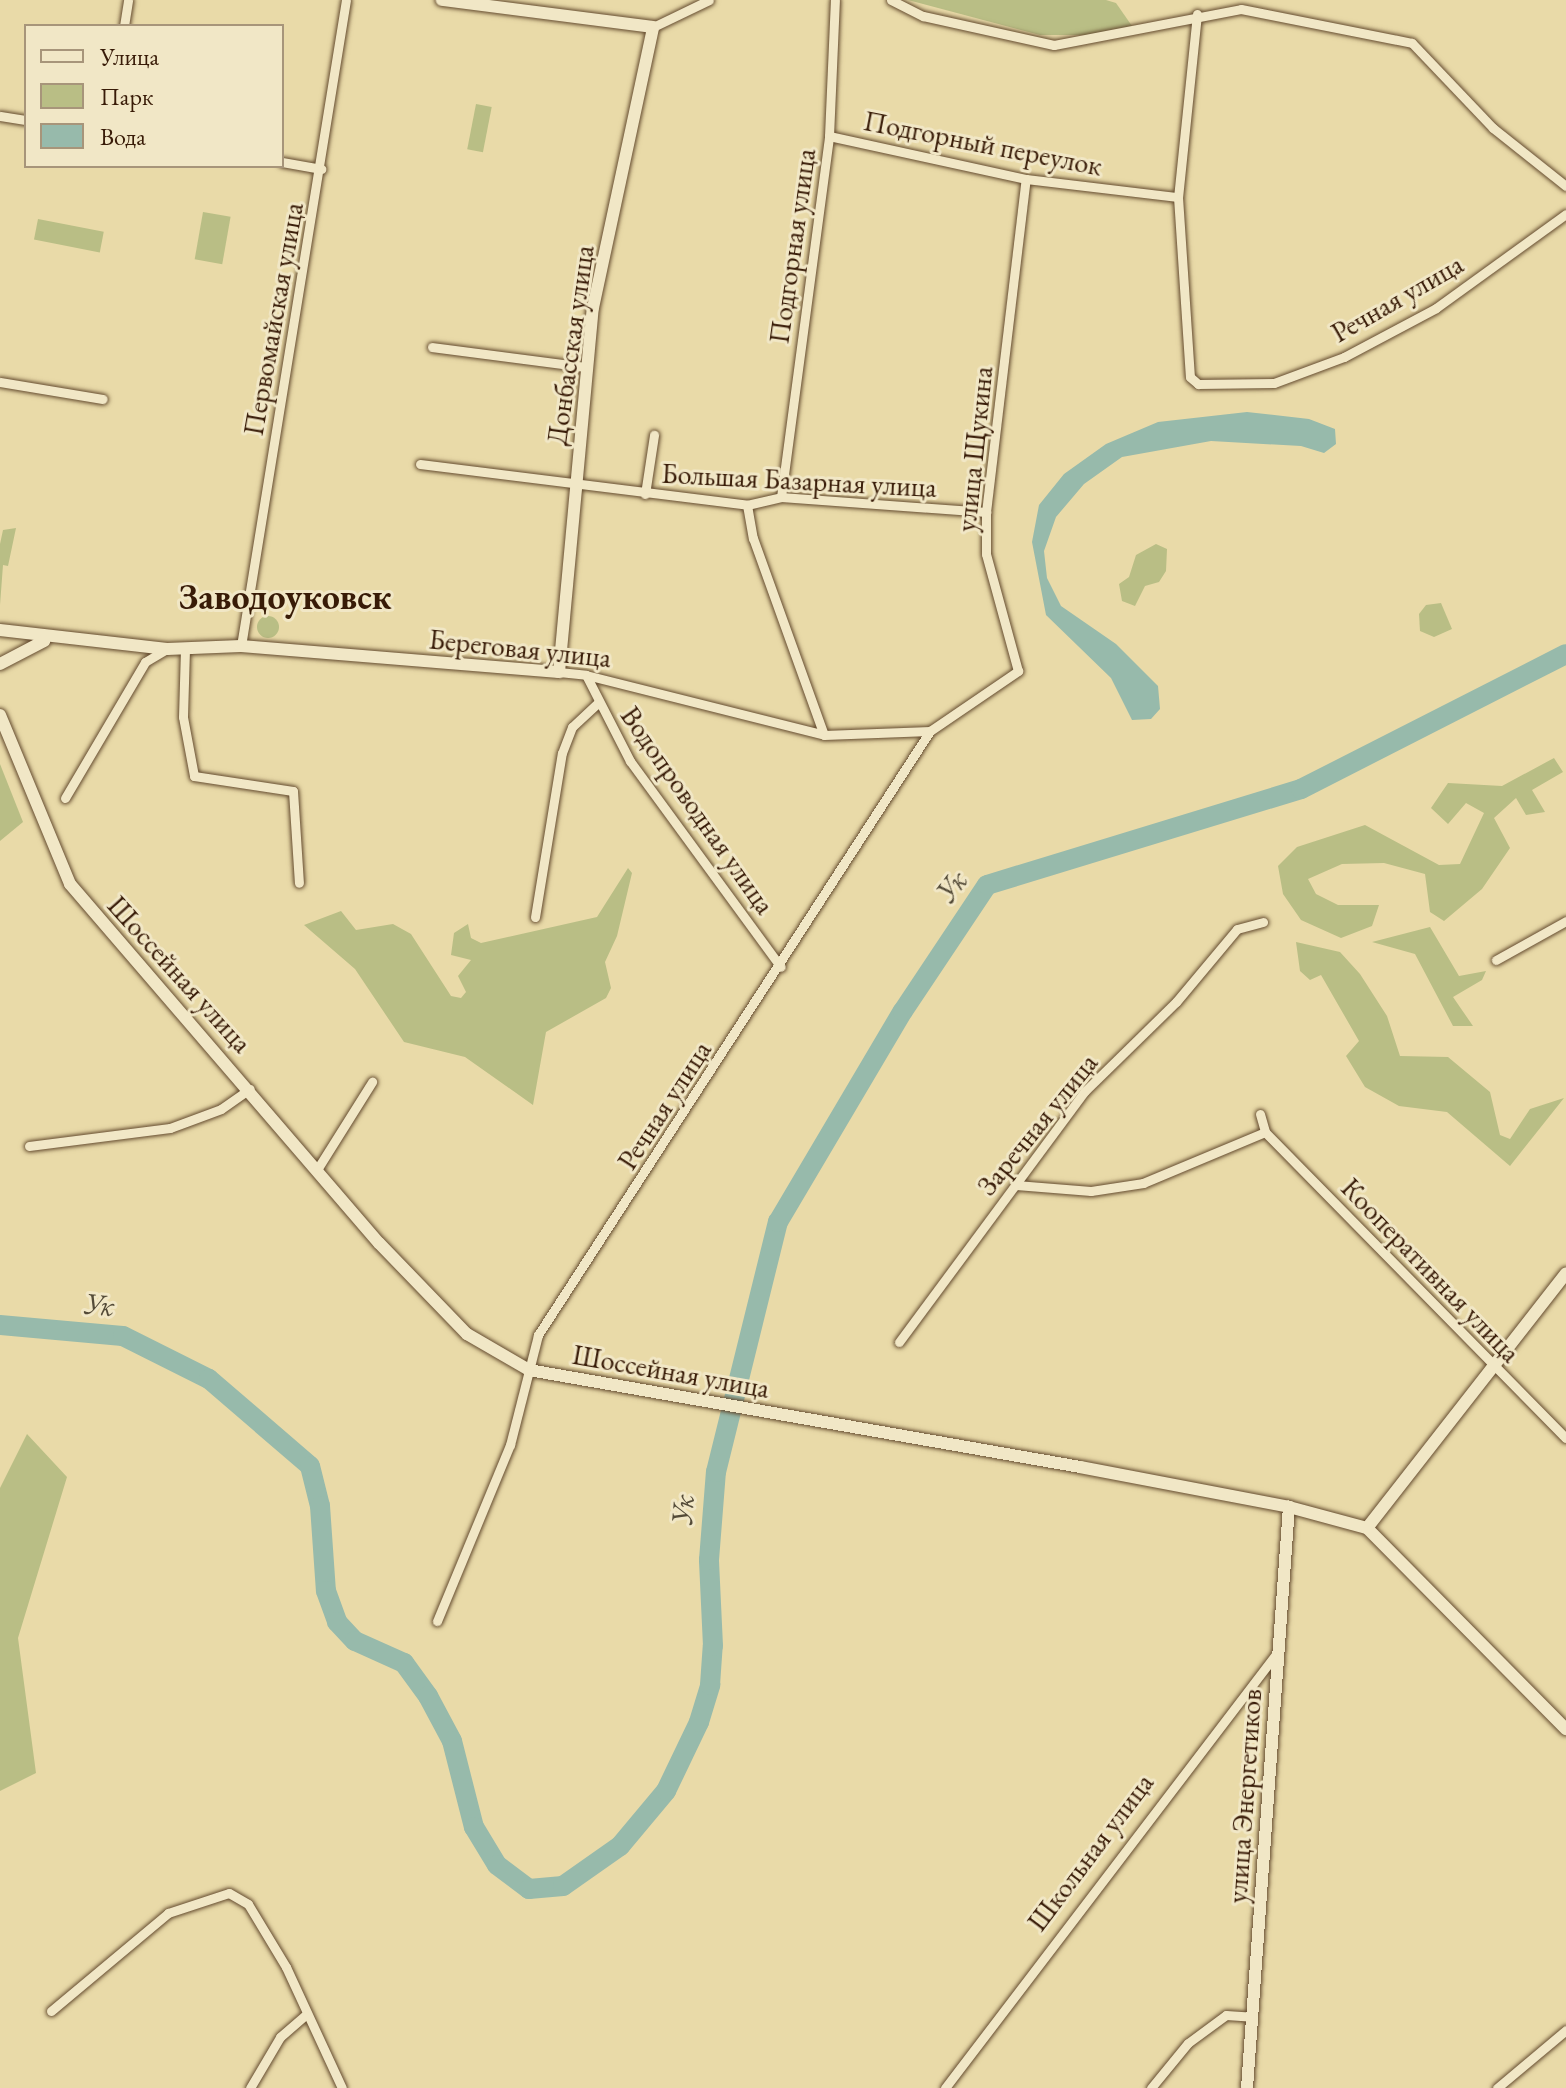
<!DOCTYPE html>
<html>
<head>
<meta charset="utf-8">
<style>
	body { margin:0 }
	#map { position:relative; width:1566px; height:2088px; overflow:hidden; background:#e9daa8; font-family:"EB Garamond",serif }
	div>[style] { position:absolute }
	.green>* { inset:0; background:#b9be85; transform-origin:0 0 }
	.round { border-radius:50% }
	.water>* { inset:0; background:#97baab }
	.river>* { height:20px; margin:-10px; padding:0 10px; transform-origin:10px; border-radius:10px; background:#97baab }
	.roads { filter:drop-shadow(0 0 2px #644b2f) drop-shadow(0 0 2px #644b2f) }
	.street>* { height:9px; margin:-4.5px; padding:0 4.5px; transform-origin:4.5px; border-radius:4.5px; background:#f1e7c6 }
	.secondary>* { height:12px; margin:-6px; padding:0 6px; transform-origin:6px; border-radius:6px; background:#f1e7c6 }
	span { translate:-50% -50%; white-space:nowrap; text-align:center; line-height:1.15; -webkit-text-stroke:6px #f1e7c6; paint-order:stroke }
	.street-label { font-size:28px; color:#381b07 }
	.water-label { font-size:30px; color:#544b38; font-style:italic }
	.district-label { font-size:36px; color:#381b07; font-weight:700 }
	.legend { position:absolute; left:24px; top:24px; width:260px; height:144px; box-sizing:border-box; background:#f1e7c6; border:2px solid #a7957a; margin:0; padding:10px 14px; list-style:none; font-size:24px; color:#381b07 }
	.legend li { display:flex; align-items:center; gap:16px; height:40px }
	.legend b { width:40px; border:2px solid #a7957a }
</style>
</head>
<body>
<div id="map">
	<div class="green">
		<div style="clip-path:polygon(908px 0,1106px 0,1116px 3px,1132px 26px,1087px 35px,1040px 35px)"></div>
		<div style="left:476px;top:104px;width:16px;height:46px;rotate:11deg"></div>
		<div style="left:203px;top:212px;width:28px;height:48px;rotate:10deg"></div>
		<div style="left:38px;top:219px;width:67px;height:21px;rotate:11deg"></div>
		<div style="clip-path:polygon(16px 528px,8px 566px,3px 565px,0 605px,0 544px,3px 530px)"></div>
		<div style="clip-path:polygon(1156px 544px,1167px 549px,1166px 571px,1159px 582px,1145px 586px,1135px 606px,1122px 601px,1119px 584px,1129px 577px,1136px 555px)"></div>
		<div style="clip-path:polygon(1441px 603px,1452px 629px,1434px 637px,1420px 631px,1419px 614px,1426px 605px)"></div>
		<div class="round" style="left:257px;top:616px;width:22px;height:22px"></div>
		<div style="clip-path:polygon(1554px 758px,1563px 772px,1532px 790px,1545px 812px,1526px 815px,1516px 798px,1494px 818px,1510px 848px,1482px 889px,1444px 921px,1430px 912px,1425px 874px,1384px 863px,1342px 864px,1308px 879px,1316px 894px,1338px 905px,1379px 905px,1372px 926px,1341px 938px,1301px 920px,1283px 894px,1278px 866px,1297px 847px,1365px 825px,1439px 865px,1460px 864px,1484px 813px,1466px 803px,1448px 824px,1431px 808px,1448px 783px,1502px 786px)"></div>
		<div style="clip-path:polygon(0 764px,23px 822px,0 841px)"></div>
		<div style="clip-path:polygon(628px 868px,632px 873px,617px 936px,605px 962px,611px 988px,606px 998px,546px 1032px,533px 1105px,465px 1057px,404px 1042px,355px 969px,304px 925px,341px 911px,356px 930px,393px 924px,411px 934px,451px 996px,461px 998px,466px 992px,458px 976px,471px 960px,451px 955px,454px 933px,468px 924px,471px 938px,481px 943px,597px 917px)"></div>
		<div style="clip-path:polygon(1430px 927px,1459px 976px,1486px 971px,1482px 980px,1453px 997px,1473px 1026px,1453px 1026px,1415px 954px,1372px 942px)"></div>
		<div style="clip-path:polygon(1296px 942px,1340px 952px,1360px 974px,1387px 1016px,1400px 1056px,1448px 1057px,1490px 1092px,1500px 1135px,1510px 1139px,1530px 1109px,1564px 1098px,1510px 1166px,1447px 1112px,1399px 1106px,1365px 1087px,1346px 1056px,1359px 1041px,1321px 975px,1310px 980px,1300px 971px)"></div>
		<div style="clip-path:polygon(27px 1434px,67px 1477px,18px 1638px,36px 1773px,0 1791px,0 1488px)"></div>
	</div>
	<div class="water">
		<div style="clip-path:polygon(1247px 412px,1309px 419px,1335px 429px,1336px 444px,1324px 453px,1301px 446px,1211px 441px,1122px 457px,1084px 484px,1056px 517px,1044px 551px,1047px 578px,1061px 606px,1116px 644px,1158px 686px,1160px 709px,1151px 719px,1132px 720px,1111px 678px,1046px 615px,1032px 542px,1039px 505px,1064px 474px,1106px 444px,1158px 422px)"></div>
	</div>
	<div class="river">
		<div style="left:0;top:1325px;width:123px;rotate:5.1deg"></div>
		<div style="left:123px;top:1336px;width:96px;rotate:26.6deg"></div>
		<div style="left:209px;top:1379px;width:133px;rotate:40.7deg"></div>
		<div style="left:310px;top:1466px;width:41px;rotate:76deg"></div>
		<div style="left:320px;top:1506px;width:85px;rotate:86deg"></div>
		<div style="left:326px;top:1591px;width:33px;rotate:70deg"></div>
		<div style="left:337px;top:1622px;width:26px;rotate:47deg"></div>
		<div style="left:355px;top:1641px;width:54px;rotate:24.2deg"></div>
		<div style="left:404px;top:1663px;width:41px;rotate:54deg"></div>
		<div style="left:428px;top:1696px;width:51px;rotate:61.9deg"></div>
		<div style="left:452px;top:1741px;width:89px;rotate:75.7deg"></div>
		<div style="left:474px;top:1827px;width:44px;rotate:58.8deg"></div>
		<div style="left:497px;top:1865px;width:40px;rotate:37deg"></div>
		<div style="left:529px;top:1889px;width:34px;rotate:-5deg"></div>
		<div style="left:563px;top:1886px;width:70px;rotate:-35.1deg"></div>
		<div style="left:620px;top:1846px;width:72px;rotate:-50.1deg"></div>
		<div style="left:666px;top:1791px;width:76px;rotate:-64.4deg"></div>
		<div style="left:699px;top:1722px;width:39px;rotate:-73deg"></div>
		<div style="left:710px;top:1685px;width:39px;rotate:-86deg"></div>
		<div style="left:713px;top:1646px;width:86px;rotate:-92.7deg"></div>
		<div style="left:709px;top:1560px;width:88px;rotate:-85.5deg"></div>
		<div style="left:716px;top:1472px;width:258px;rotate:-76.1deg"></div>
		<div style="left:778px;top:1222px;width:245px;rotate:-59.4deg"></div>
		<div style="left:903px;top:1011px;width:151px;rotate:-56.3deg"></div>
		<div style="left:987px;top:885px;width:328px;rotate:-17deg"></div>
		<div style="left:1301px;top:789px;width:297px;rotate:-27deg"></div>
	</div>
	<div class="roads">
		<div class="street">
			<div style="left:891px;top:0;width:36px;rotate:27deg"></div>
			<div style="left:923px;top:16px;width:134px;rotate:12.5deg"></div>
			<div style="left:1054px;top:45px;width:190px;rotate:-10.9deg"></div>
			<div style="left:1241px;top:9px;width:174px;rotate:11.2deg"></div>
			<div style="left:1412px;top:43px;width:117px;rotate:46.4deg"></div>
			<div style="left:1493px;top:128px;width:93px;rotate:38.5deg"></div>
			<div style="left:1197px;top:14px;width:184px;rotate:95.9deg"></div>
			<div style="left:1178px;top:197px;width:180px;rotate:86.2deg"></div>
			<div style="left:1190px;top:377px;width:11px;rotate:41deg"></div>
			<div style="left:1198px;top:384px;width:76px;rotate:-0.8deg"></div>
			<div style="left:1274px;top:383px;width:75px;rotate:-20.4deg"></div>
			<div style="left:1344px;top:357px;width:104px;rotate:-28deg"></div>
			<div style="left:1436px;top:308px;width:160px;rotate:-35.9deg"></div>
			<div style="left:124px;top:26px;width:26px;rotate:-81deg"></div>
			<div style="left:653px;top:27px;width:62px;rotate:-25.7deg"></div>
			<div style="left:0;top:116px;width:26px;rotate:9deg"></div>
			<div style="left:829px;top:136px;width:202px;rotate:12.3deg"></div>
			<div style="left:1026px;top:179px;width:153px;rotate:6.8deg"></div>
			<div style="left:282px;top:162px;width:40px;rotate:10deg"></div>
			<div style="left:432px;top:347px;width:156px;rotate:7.4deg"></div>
			<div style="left:0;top:382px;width:104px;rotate:9.4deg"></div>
			<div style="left:420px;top:464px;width:330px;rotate:7.1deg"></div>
			<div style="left:747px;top:505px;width:35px;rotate:-13deg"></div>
			<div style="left:781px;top:497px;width:206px;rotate:4.2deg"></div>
			<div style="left:645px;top:494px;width:60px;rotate:-81.3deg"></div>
			<div style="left:781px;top:497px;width:364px;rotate:-82.4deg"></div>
			<div style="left:829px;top:136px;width:136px;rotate:-87.5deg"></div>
			<div style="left:747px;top:505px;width:34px;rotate:80deg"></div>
			<div style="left:753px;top:538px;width:209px;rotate:70.2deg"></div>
			<div style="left:241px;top:646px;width:654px;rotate:-80.77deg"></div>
			<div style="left:185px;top:649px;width:68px;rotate:91.7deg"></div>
			<div style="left:183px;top:717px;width:60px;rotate:79.4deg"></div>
			<div style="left:194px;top:776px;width:100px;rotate:8.6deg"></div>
			<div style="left:293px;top:791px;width:92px;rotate:86.3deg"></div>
			<div style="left:559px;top:672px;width:27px;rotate:6deg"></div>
			<div style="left:586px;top:675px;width:245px;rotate:14.1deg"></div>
			<div style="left:824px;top:735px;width:106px;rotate:-2.2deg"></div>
			<div style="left:586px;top:675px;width:97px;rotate:62.9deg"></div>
			<div style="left:630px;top:761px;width:255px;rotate:53.8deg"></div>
			<div style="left:65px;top:798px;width:158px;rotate:-59.5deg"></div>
			<div style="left:145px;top:662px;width:26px;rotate:-31deg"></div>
			<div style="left:535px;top:917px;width:166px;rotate:-80.7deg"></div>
			<div style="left:562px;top:753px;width:28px;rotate:-69deg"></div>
			<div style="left:572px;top:727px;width:35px;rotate:-43deg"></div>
			<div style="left:1496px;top:960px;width:80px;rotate:-29.1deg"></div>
			<div style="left:1260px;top:1114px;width:19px;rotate:74deg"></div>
			<div style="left:1265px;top:1132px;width:429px;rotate:45.5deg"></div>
			<div style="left:29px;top:1146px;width:142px;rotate:-7.3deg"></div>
			<div style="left:170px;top:1128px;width:54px;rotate:-20.4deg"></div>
			<div style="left:221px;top:1109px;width:35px;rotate:-35deg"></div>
			<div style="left:318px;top:1168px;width:102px;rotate:-57.9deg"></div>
			<div style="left:1016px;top:1185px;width:75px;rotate:4.6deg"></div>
			<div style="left:1091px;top:1191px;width:53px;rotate:-8.7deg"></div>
			<div style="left:1143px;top:1183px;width:132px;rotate:-22.7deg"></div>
			<div style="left:899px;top:1342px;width:312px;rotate:-53.5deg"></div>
			<div style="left:1085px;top:1091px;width:127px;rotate:-44.4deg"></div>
			<div style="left:1176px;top:1002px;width:95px;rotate:-50.1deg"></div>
			<div style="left:1237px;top:929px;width:27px;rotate:-15deg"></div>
			<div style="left:437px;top:1621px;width:191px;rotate:-67.5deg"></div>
			<div style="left:510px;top:1445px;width:114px;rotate:-75.7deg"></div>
			<div style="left:538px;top:1335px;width:720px;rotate:-57.02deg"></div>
			<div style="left:930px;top:731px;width:107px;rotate:-34.3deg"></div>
			<div style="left:1018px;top:671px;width:121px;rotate:-105.3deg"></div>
			<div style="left:986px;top:554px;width:42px;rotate:-90deg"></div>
			<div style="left:986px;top:512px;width:335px;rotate:-83.2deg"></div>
			<div style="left:51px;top:2011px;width:153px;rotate:-39.9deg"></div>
			<div style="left:168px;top:1913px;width:64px;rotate:-18.2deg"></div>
			<div style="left:229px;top:1893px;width:22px;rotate:30deg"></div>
			<div style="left:248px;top:1904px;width:74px;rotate:58.9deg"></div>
			<div style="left:286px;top:1967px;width:133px;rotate:65.2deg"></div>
			<div style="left:250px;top:2088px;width:59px;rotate:-59.5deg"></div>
			<div style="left:280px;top:2037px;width:35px;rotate:-41deg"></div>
			<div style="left:945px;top:2088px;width:551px;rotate:-52.67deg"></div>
			<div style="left:1151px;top:2088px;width:58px;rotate:-50.6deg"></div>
			<div style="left:1188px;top:2043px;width:47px;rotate:-36.4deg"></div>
			<div style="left:1226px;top:2015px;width:26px;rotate:4deg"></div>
			<div style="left:1497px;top:2088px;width:90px;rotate:-40deg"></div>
		</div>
		<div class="secondary">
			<div style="left:0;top:630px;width:168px;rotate:6.5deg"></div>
			<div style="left:167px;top:649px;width:74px;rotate:-2.3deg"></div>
			<div style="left:241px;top:646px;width:319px;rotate:4.7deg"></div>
			<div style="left:559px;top:672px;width:366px;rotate:-84.7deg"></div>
			<div style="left:593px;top:308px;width:287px;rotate:-77.9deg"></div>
			<div style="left:653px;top:27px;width:213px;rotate:-172.7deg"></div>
			<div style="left:0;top:664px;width:50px;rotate:-27.6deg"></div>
			<div style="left:0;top:715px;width:183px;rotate:67.5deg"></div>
			<div style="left:70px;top:884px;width:474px;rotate:49.3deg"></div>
			<div style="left:379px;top:1243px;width:127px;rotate:46deg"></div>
			<div style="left:467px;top:1334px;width:72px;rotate:30.1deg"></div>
			<div style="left:529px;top:1370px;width:559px;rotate:9.98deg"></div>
			<div style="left:1080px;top:1467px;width:213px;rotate:10.8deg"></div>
			<div style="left:1289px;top:1507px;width:81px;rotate:15.1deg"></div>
			<div style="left:1367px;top:1528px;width:283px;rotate:45.3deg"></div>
			<div style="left:1367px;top:1528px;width:323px;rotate:-52deg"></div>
			<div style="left:1247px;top:2088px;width:583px;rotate:-85.87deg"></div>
		</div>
	</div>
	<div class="street-label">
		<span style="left:983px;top:143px;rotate:11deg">Подгорный переулок</span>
		<span style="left:792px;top:246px;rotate:-82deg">Подгорная улица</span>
		<span style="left:1397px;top:298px;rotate:-30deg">Речная улица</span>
		<span style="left:273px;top:319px;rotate:-80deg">Первомайская улица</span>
		<span style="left:570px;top:345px;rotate:-82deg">Донбасская улица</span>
		<span style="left:974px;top:449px;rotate:-84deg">улица Щукина</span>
		<span style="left:799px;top:480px;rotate:3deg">Большая Базарная улица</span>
		<span style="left:520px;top:648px;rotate:6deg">Береговая улица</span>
		<span style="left:698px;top:810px;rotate:55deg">Водопроводная улица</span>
		<span style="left:180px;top:974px;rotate:48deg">Шоссейная улица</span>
		<span style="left:664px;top:1105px;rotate:-57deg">Речная улица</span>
		<span style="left:1037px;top:1124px;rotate:-51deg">Заречная улица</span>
		<span style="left:1431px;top:1270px;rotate:46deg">Кооперативная улица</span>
		<span style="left:671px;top:1371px;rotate:10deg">Шоссейная улица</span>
		<span style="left:1244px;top:1796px;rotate:-86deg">улица Энергетиков</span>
		<span style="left:1090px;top:1852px;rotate:-53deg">Школьная улица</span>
	</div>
	<div class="water-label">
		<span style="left:952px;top:887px;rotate:-52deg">Ук</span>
		<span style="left:99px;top:1305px;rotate:6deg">Ук</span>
		<span style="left:683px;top:1510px;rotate:-85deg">Ук</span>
	</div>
	<div class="district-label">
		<span style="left:285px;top:597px">Заводоуковск</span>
	</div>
	<ul class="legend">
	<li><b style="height:10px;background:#f1e7c6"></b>Улица</li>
	<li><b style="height:22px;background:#b9be85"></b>Парк</li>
	<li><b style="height:22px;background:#97baab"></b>Вода</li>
	</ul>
</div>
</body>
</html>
